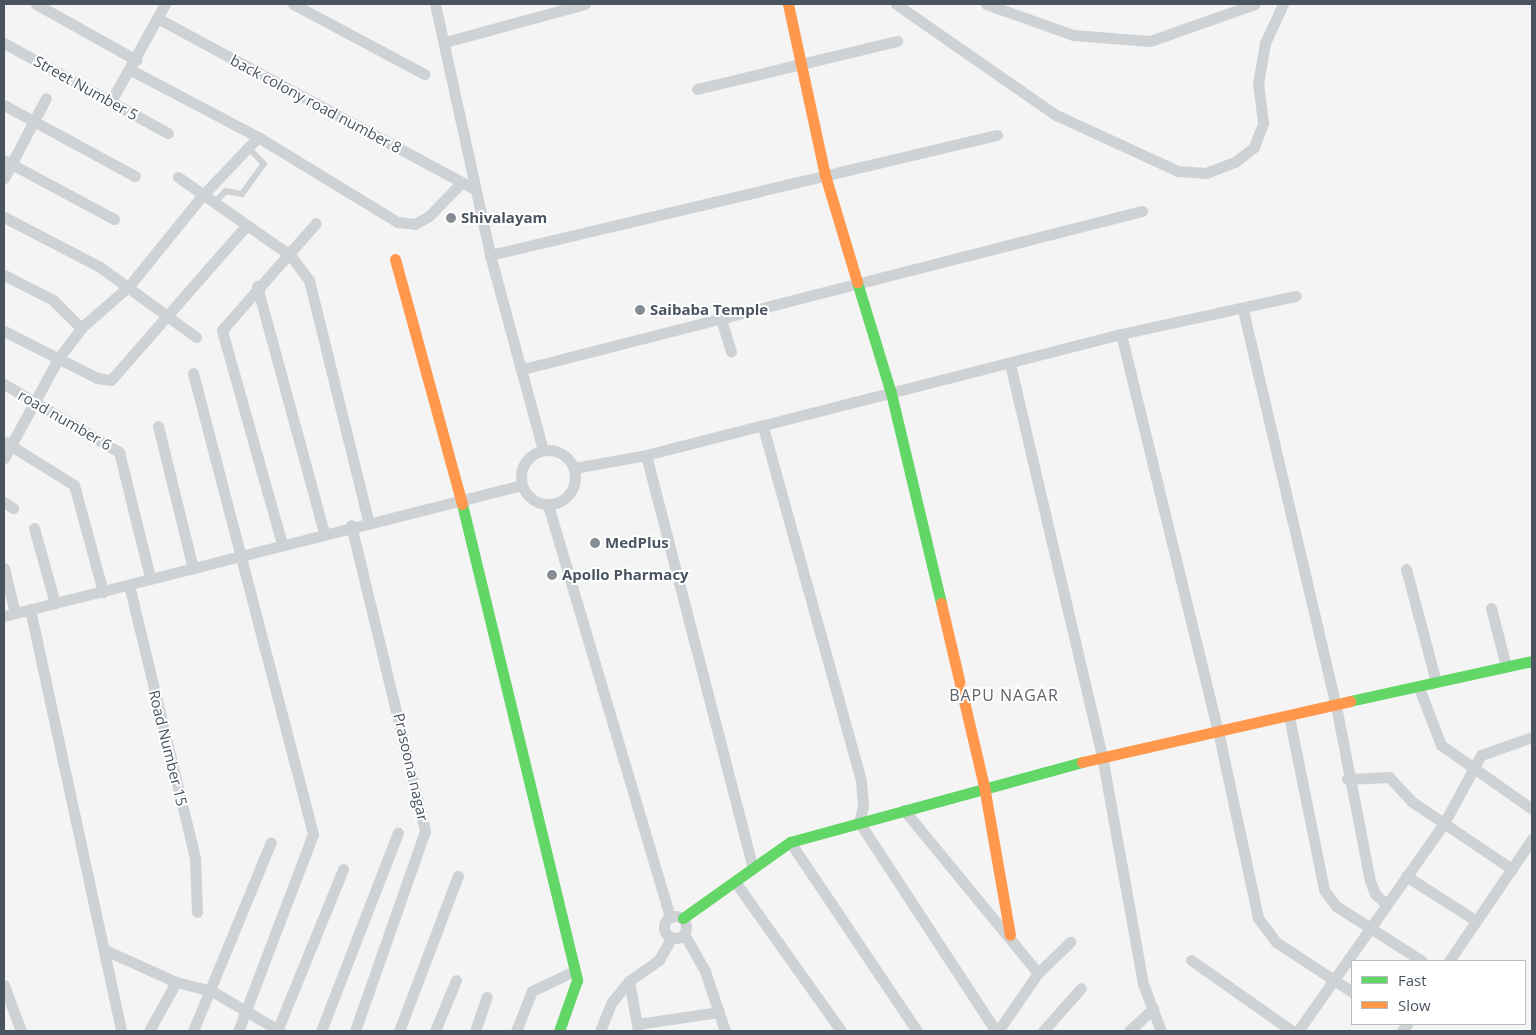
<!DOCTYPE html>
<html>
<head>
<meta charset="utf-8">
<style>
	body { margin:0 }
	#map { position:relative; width:1536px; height:1035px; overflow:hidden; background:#f4f4f4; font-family:"Open Sans",sans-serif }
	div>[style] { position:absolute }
	.lane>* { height:5.5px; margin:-2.75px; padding:0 2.75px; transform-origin:2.75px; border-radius:2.75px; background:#cfd2d5 }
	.street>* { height:11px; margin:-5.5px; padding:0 5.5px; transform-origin:5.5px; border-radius:5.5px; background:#cfd2d5 }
	.street>.ring { margin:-5.5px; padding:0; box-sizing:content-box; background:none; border:11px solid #cfd2d5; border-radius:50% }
	.fast>* { height:11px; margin:-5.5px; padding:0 5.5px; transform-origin:5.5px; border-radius:5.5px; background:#63d668 }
	.slow>* { height:11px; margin:-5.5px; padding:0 5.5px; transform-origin:5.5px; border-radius:5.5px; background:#ff974d }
	.dots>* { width:14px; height:14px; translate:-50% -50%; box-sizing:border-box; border:2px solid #fff; border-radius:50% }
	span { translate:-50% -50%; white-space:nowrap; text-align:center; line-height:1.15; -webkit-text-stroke:4px #fff; paint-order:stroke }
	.street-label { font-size:15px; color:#4a5461 }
	.poi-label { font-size:15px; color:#4a5461; font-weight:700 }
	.left { translate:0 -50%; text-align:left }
	.neighbourhood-label { font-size:16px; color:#5f6268; letter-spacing:1px }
	.frame { position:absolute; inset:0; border:5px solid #4a5461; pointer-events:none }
	.legend { position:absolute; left:1351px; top:960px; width:175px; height:65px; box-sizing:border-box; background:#fff; border:1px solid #b7bbc0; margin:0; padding:6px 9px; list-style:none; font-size:15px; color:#4a5461 }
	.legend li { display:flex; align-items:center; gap:10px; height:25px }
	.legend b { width:25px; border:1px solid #b7bbc0 }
</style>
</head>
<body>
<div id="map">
	<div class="lane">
		<div style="left:213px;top:204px;width:18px;rotate:-45deg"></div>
		<div style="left:226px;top:191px;width:16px;rotate:11deg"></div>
		<div style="left:242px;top:194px;width:37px;rotate:-54deg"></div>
		<div style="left:264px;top:164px;width:23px;rotate:-135deg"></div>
	</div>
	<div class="street">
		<div style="left:36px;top:4px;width:115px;rotate:29.2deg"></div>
		<div style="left:293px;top:4px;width:149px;rotate:28.1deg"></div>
		<div style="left:435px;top:4px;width:257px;rotate:77.6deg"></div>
		<div style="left:490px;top:255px;width:202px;rotate:74.8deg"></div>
		<div style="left:896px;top:4px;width:195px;rotate:34.8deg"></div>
		<div style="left:1056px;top:115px;width:134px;rotate:24.7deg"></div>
		<div style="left:1178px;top:171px;width:28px;rotate:4deg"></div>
		<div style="left:1206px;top:173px;width:31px;rotate:-21deg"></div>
		<div style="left:1235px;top:162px;width:24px;rotate:-38deg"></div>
		<div style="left:1254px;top:147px;width:26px;rotate:-69deg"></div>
		<div style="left:1263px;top:123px;width:39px;rotate:-97deg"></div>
		<div style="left:1258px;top:84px;width:42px;rotate:-80.3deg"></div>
		<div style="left:1265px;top:43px;width:43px;rotate:-65.2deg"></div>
		<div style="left:986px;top:4px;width:92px;rotate:19.6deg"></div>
		<div style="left:1073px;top:35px;width:77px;rotate:4.5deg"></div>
		<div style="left:1150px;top:41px;width:111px;rotate:-19.4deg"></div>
		<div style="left:157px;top:18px;width:361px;rotate:28.3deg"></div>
		<div style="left:445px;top:42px;width:145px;rotate:-15.2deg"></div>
		<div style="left:4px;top:43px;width:187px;rotate:28.8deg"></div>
		<div style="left:697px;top:89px;width:206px;rotate:-13.5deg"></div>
		<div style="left:111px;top:101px;width:111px;rotate:-60.9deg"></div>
		<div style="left:4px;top:105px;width:149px;rotate:28.5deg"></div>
		<div style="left:258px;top:137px;width:163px;rotate:31.4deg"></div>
		<div style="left:397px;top:222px;width:18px;rotate:6deg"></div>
		<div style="left:415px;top:224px;width:16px;rotate:-30deg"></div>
		<div style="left:429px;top:216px;width:46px;rotate:-45.9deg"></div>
		<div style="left:4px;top:160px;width:125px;rotate:28.2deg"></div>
		<div style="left:178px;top:177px;width:136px;rotate:34.9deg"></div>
		<div style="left:290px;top:255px;width:31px;rotate:53deg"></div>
		<div style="left:309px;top:280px;width:247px;rotate:76.2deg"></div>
		<div style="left:4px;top:178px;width:90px;rotate:-62.3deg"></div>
		<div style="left:4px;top:217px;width:108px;rotate:27.5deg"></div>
		<div style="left:100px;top:267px;width:119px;rotate:36.1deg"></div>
		<div style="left:490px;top:255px;width:521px;rotate:-13.32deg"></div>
		<div style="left:4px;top:275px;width:55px;rotate:27deg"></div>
		<div style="left:53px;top:300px;width:40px;rotate:45deg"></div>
		<div style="left:257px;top:286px;width:255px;rotate:74.8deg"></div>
		<div style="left:1243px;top:310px;width:407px;rotate:76.8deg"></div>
		<div style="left:1336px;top:706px;width:178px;rotate:79deg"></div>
		<div style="left:1370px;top:881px;width:14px;rotate:69deg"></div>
		<div style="left:1375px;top:894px;width:15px;rotate:42deg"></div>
		<div style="left:721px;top:319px;width:34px;rotate:73deg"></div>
		<div style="left:4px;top:331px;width:104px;rotate:26.8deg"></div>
		<div style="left:97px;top:378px;width:14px;rotate:8deg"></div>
		<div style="left:111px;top:380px;width:205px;rotate:-48.8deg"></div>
		<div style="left:1121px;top:334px;width:409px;rotate:76.3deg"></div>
		<div style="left:1218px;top:731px;width:191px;rotate:77.9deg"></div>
		<div style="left:1258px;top:918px;width:30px;rotate:53deg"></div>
		<div style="left:1276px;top:942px;width:91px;rotate:33.3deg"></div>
		<div style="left:1010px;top:364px;width:403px;rotate:76.8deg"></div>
		<div style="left:1102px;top:756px;width:232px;rotate:79.8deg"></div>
		<div style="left:1143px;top:984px;width:50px;rotate:69deg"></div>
		<div style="left:523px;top:369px;width:639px;rotate:-14.32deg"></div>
		<div style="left:193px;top:373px;width:476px;rotate:75.4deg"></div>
		<div style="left:313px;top:834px;width:211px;rotate:110.8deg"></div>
		<div style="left:4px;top:384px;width:134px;rotate:30.6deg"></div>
		<div style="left:119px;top:452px;width:129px;rotate:76.1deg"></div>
		<div style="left:158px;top:426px;width:142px;rotate:76.2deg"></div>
		<div style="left:763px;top:427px;width:367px;rotate:74.5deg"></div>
		<div style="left:861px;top:781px;width:25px;rotate:85deg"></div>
		<div style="left:863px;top:806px;width:16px;rotate:104deg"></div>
		<div style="left:859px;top:822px;width:250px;rotate:56.8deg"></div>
		<div style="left:5px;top:442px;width:81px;rotate:31.9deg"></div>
		<div style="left:74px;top:485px;width:111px;rotate:74.8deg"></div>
		<div class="ring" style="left:521px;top:450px;width:43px;height:43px"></div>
		<div style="left:646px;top:455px;width:427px;rotate:75.5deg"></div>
		<div style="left:4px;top:458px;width:113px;rotate:-61.4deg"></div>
		<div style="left:58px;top:359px;width:39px;rotate:-53deg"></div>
		<div style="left:81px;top:328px;width:64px;rotate:-41.2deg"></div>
		<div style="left:129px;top:286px;width:116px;rotate:-51deg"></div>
		<div style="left:202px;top:196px;width:81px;rotate:-46.5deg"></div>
		<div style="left:258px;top:137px;width:144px;rotate:-152.2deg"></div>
		<div style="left:574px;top:468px;width:73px;rotate:-10.2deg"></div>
		<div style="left:646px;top:455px;width:490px;rotate:-14.3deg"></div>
		<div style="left:1121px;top:334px;width:179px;rotate:-12.3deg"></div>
		<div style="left:4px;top:502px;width:11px;rotate:34deg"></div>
		<div style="left:548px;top:505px;width:430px;rotate:73.5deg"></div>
		<div style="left:351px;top:525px;width:315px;rotate:76.4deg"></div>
		<div style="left:425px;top:831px;width:212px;rotate:109.3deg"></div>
		<div style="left:34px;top:528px;width:78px;rotate:74.4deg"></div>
		<div style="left:282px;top:544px;width:222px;rotate:-105.7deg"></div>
		<div style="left:222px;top:330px;width:142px;rotate:-48.7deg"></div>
		<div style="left:4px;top:568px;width:46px;rotate:76.3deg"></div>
		<div style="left:1406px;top:569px;width:117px;rotate:75.1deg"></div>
		<div style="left:129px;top:585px;width:281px;rotate:76.4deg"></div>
		<div style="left:195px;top:858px;width:54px;rotate:87.9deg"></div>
		<div style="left:1491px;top:608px;width:60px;rotate:75.5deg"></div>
		<div style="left:30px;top:609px;width:432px;rotate:77.8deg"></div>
		<div style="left:4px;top:616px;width:534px;rotate:-14.19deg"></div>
		<div style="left:1419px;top:688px;width:61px;rotate:68.9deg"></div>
		<div style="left:1441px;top:745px;width:111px;rotate:35.1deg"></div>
		<div style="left:1289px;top:716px;width:177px;rotate:78.6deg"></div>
		<div style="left:1324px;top:890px;width:20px;rotate:53deg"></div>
		<div style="left:1336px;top:906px;width:102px;rotate:32.6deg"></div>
		<div style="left:1347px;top:779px;width:42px;rotate:-2.7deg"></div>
		<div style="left:1389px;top:777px;width:33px;rotate:47deg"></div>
		<div style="left:1411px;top:801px;width:122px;rotate:34deg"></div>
		<div style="left:904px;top:810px;width:211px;rotate:50.6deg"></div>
		<div style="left:1038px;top:973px;width:70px;rotate:124.6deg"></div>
		<div style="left:790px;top:842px;width:228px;rotate:56.1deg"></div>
		<div style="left:1406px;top:876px;width:82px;rotate:32.5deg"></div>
		<div style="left:736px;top:883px;width:181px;rotate:54.6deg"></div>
		<div class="ring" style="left:664px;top:916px;width:11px;height:11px"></div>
		<div style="left:684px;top:934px;width:43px;rotate:60.4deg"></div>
		<div style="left:705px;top:971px;width:63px;rotate:71.6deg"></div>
		<div style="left:105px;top:950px;width:78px;rotate:24.3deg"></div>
		<div style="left:176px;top:982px;width:37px;rotate:14deg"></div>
		<div style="left:212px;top:991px;width:79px;rotate:30.5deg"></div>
		<div style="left:1191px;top:960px;width:123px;rotate:35.1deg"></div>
		<div style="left:1449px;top:961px;width:148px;rotate:-55.8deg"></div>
		<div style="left:1038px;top:973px;width:45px;rotate:-44.1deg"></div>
		<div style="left:629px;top:981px;width:50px;rotate:79.6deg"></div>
		<div style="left:4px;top:985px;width:49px;rotate:69.7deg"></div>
		<div style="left:637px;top:1024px;width:83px;rotate:-8.3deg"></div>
		<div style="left:149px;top:1031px;width:56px;rotate:-61.1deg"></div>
		<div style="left:193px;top:1031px;width:204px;rotate:-67.6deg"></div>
		<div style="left:277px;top:1031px;width:175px;rotate:-67.8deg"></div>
		<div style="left:321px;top:1031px;width:213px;rotate:-68.8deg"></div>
		<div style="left:399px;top:1031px;width:166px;rotate:-69.2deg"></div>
		<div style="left:435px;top:1031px;width:55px;rotate:-67.6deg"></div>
		<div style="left:475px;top:1031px;width:36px;rotate:-71deg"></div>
		<div style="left:516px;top:1031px;width:43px;rotate:-68.2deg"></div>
		<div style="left:532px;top:991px;width:44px;rotate:-25.4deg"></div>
		<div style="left:600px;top:1031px;width:31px;rotate:-68deg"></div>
		<div style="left:612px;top:1002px;width:27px;rotate:-51deg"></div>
		<div style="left:629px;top:981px;width:37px;rotate:-35deg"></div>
		<div style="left:659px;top:960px;width:26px;rotate:-61deg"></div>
		<div style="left:1043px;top:1031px;width:57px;rotate:-48.5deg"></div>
		<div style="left:1129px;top:1031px;width:33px;rotate:-43deg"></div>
		<div style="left:1298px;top:1031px;width:252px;rotate:-54.9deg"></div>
		<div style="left:1443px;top:825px;width:80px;rotate:-61.5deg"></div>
		<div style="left:1481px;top:755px;width:54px;rotate:-19.4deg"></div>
		<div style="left:1402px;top:1031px;width:9px;rotate:-54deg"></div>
	</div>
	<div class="fast">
		<div style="left:857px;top:282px;width:116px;rotate:73deg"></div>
		<div style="left:891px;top:393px;width:216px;rotate:76.6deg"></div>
		<div style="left:462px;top:504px;width:490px;rotate:76.4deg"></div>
		<div style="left:577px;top:980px;width:54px;rotate:109.4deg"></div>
		<div style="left:1350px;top:701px;width:186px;rotate:-12.4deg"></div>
		<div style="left:683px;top:918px;width:131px;rotate:-35.4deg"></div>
		<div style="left:790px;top:842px;width:303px;rotate:-15.3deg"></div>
	</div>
	<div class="slow">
		<div style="left:788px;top:4px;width:175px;rotate:77.8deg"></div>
		<div style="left:825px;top:175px;width:112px;rotate:73.3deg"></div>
		<div style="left:395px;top:259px;width:254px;rotate:74.7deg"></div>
		<div style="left:941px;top:603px;width:188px;rotate:76.8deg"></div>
		<div style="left:984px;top:786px;width:151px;rotate:80.1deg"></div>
		<div style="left:1082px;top:762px;width:275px;rotate:-12.8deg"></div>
	</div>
	<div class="dots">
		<div style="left:451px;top:218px;background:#868c94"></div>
		<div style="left:640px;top:310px;background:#868c94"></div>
		<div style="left:595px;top:543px;background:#868c94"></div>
		<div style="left:552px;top:575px;background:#868c94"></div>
	</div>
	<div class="street-label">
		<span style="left:86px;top:88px;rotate:29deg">Street Number 5</span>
		<span style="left:316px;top:104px;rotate:28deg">back colony road number 8</span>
		<span style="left:65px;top:420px;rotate:30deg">road number 6</span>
		<span style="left:168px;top:748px;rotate:76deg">Road Number 15</span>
		<span style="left:411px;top:767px;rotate:77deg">Prasoona nagar</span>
	</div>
	<div class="poi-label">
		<span class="left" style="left:461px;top:218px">Shivalayam</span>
		<span class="left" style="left:650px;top:310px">Saibaba Temple</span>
		<span class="left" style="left:605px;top:543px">MedPlus</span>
		<span class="left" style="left:562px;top:575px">Apollo Pharmacy</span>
	</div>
	<div class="neighbourhood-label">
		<span style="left:1004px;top:695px">BAPU NAGAR</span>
	</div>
	<div class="frame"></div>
	<ul class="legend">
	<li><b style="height:6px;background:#63d668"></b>Fast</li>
	<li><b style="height:6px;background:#ff974d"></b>Slow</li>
	</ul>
</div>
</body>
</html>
